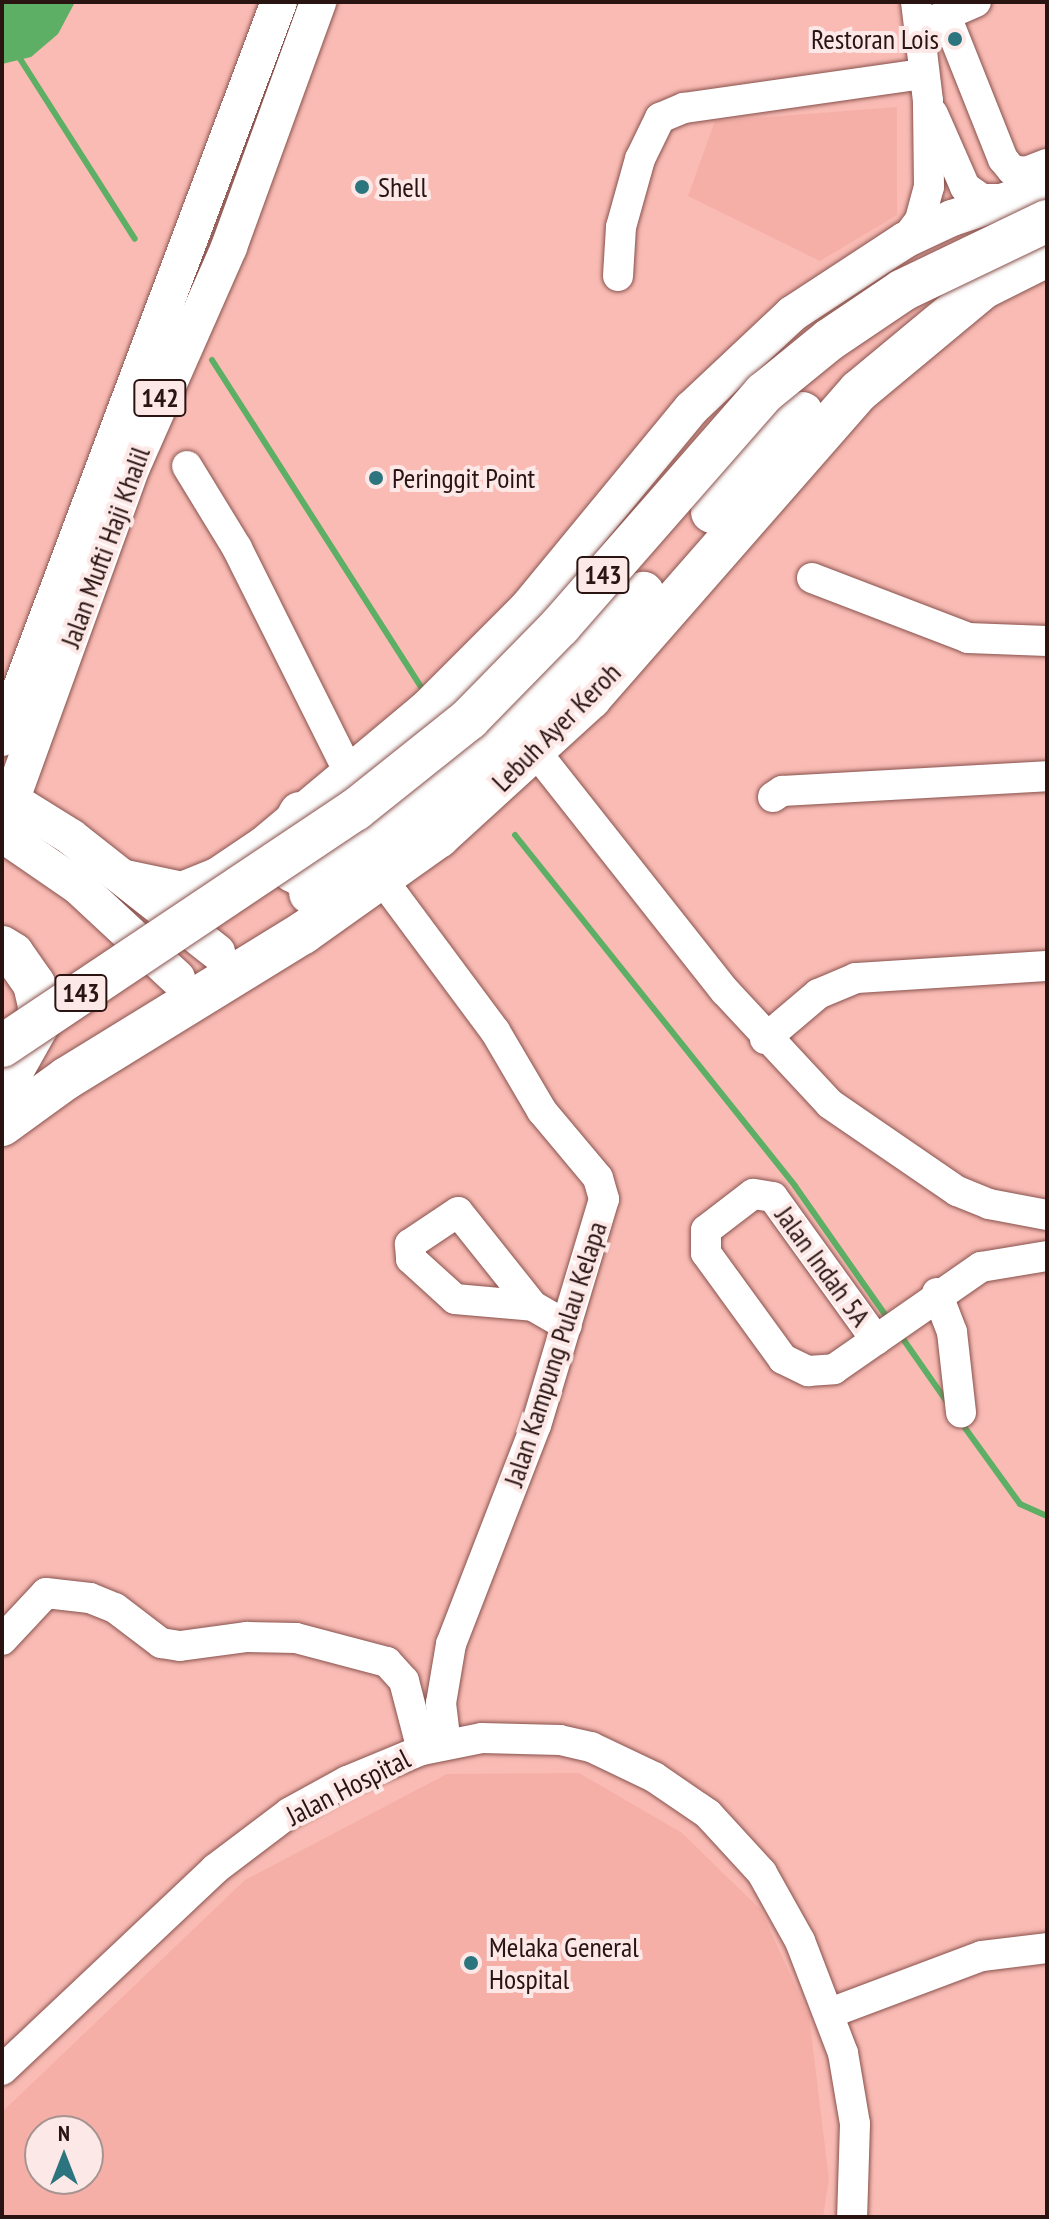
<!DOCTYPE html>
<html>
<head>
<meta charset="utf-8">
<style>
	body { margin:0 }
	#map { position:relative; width:1049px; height:2219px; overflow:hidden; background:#f9bbb4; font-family:"PT Sans Narrow",sans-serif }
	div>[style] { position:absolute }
	.built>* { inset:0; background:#f5afa7 }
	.water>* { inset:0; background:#5caf65 }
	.stream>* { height:6px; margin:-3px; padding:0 3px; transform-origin:3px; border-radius:3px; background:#5caf65 }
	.roads { filter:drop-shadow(0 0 2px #88524d) drop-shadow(0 0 2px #88524d) }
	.minor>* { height:30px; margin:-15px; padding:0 15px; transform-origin:15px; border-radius:15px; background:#fff }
	.major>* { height:36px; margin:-18px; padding:0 18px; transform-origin:18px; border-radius:18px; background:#fff }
	.highway>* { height:42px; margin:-21px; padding:0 21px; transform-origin:21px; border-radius:21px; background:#fff }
	.bridges { filter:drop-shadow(0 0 2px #88524d) drop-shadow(0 0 2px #88524d) }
	.highway-bridge>* { height:42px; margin:-21px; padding:0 21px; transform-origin:21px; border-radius:21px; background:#fff }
	.dots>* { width:22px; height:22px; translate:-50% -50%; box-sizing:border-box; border:4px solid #fce8e6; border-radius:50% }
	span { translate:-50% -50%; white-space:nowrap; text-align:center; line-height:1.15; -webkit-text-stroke:8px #fce8e6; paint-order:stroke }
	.shield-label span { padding:2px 6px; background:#fce8e6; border:2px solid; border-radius:6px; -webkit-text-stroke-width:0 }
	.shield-label { font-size:26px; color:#2a1412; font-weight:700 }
	.poi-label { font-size:28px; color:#2a1412 }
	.right { translate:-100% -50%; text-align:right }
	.left { translate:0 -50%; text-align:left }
	.street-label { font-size:28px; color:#2a1412 }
	.frame { position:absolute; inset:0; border:4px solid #2a1412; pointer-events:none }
	.north { position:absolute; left:24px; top:2115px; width:80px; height:80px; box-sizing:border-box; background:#fce8e6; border:2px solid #a89391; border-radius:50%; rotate:0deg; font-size:22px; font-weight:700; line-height:32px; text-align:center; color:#2a1412 }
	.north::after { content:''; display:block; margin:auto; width:28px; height:36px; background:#2c757e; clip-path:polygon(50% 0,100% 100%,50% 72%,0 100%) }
</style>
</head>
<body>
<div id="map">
	<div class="built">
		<div style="clip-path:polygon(897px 107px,897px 215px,820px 261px,688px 196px,715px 121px)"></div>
		<div style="clip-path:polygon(evenodd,579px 1773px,682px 1833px,761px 1910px,809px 2016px,829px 2179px,823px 2217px,2px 2217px,2px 2112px,245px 1880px,447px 1774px,579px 1773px,40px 2131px,88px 2131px,88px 2179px,40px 2179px,40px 2131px)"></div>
	</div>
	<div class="water">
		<div style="clip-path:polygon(2px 2px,75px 2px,58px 34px,31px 57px,2px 64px)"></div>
	</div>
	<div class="stream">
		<div style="left:17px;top:54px;width:219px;rotate:57.5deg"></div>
		<div style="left:212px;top:360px;width:390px;rotate:57.4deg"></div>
		<div style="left:515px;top:835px;width:449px;rotate:51.4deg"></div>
		<div style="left:795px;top:1186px;width:164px;rotate:55deg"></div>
		<div style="left:901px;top:1336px;width:80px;rotate:55.1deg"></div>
		<div style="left:960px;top:1421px;width:102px;rotate:54.1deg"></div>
		<div style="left:1020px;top:1504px;width:30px;rotate:24deg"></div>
	</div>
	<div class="roads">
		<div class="minor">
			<div style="left:946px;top:16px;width:154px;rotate:68.3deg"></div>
			<div style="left:1003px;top:159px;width:14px;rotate:51deg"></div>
			<div style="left:1012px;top:170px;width:14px;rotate:8deg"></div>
			<div style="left:1026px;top:172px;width:22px;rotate:-21deg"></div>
			<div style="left:930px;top:22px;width:50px;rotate:-23.5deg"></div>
			<div style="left:933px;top:114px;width:80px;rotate:66.3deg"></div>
			<div style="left:965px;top:187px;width:21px;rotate:35deg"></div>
			<div style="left:982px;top:199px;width:26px"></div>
			<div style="left:905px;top:240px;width:25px;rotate:-53deg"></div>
			<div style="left:920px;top:220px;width:34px;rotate:-75deg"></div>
			<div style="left:929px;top:187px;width:86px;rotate:-90.7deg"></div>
			<div style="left:928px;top:101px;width:100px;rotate:-96.9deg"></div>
			<div style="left:618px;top:276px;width:49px;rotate:-86.5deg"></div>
			<div style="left:621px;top:227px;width:71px;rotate:-74.4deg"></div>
			<div style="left:640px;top:159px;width:46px;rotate:-64deg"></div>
			<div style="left:660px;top:118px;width:26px;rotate:-23deg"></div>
			<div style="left:684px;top:108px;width:241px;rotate:-8.1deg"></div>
			<div style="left:187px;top:466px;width:96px;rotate:58.6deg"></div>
			<div style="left:237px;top:548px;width:251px;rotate:63.5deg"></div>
			<div style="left:812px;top:578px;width:167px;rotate:21deg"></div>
			<div style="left:968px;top:638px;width:79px;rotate:2.2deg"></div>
			<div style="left:536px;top:752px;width:305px;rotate:51.7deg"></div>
			<div style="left:725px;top:991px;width:154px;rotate:47.1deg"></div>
			<div style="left:830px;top:1104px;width:154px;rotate:34.4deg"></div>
			<div style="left:957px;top:1191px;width:35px;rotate:22deg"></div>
			<div style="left:989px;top:1204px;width:59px;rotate:10.7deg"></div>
			<div style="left:773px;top:797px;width:11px;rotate:-34deg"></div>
			<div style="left:782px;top:791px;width:265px;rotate:-3.2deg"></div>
			<div style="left:382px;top:879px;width:189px;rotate:53.4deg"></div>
			<div style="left:495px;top:1031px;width:93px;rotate:59.6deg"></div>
			<div style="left:542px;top:1111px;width:87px;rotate:50.1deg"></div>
			<div style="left:598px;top:1178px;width:22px;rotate:74deg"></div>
			<div style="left:604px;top:1199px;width:236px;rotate:106.7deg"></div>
			<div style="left:536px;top:1425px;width:235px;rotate:111.2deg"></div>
			<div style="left:451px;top:1644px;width:60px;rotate:99.6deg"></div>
			<div style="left:441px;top:1703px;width:42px;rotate:83.2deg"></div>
			<div style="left:765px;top:1039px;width:70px;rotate:-40.3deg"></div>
			<div style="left:818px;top:994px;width:41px;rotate:-22.8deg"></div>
			<div style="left:856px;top:978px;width:191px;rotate:-3.6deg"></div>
			<div style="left:937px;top:1293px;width:42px;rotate:69deg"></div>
			<div style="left:952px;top:1332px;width:81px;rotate:83.6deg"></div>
			<div style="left:533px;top:1306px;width:120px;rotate:-128.6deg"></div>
			<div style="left:458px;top:1212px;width:58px;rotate:146.3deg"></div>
			<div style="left:410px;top:1244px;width:15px;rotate:86deg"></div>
			<div style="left:411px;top:1259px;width:59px;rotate:42.3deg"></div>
			<div style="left:455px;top:1299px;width:78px;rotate:5.1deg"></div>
			<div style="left:533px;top:1306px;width:39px;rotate:30deg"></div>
			<div style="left:876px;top:1340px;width:176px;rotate:-125.8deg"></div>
			<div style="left:773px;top:1197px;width:20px;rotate:-171deg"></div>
			<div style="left:753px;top:1194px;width:59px;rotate:142.5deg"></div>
			<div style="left:706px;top:1230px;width:23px;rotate:90deg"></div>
			<div style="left:706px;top:1253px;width:131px;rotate:54deg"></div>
			<div style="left:783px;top:1359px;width:28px;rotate:26deg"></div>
			<div style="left:808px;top:1371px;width:26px;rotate:-4deg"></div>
			<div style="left:834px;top:1369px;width:179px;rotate:-34.8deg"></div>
			<div style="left:981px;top:1267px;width:67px;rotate:-9.5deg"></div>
			<div style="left:2px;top:1640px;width:64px;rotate:-46.9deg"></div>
			<div style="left:46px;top:1593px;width:44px;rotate:6.5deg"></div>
			<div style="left:90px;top:1598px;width:27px;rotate:22deg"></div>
			<div style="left:115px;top:1608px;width:58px;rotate:37.3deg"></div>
			<div style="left:161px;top:1643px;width:19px;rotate:9deg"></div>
			<div style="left:180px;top:1646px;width:68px;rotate:-7.7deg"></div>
			<div style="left:247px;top:1637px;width:49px;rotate:1.2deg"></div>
			<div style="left:296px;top:1638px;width:94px;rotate:14.8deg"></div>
			<div style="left:387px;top:1662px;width:25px;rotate:48deg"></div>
			<div style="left:404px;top:1681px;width:71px;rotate:75.4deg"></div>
			<div style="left:830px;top:2013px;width:162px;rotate:-20.6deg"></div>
			<div style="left:982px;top:1956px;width:65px;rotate:-7deg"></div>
			<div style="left:2px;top:2070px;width:293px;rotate:-43.3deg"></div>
			<div style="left:215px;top:1869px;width:93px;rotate:-37.1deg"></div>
			<div style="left:289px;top:1813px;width:66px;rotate:-28.9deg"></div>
			<div style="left:347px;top:1781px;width:81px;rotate:-22.5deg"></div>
			<div style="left:422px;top:1750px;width:61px;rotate:-11.3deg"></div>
			<div style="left:482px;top:1738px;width:78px;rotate:1.5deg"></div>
			<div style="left:560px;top:1740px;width:32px;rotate:13deg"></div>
			<div style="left:591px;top:1747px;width:70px;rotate:25.5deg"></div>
			<div style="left:654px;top:1777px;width:65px;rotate:34.4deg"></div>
			<div style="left:708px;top:1814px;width:80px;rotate:47.5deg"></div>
			<div style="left:762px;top:1873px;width:78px;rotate:60.8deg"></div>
			<div style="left:800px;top:1941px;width:120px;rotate:69deg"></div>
			<div style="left:843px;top:2053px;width:72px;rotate:80.4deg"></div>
			<div style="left:855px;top:2124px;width:93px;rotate:91.8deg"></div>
		</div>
		<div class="major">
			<div style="left:2px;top:738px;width:786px;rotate:-69.38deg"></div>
			<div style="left:2px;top:794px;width:81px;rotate:31.9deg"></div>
			<div style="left:71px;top:837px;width:186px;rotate:38.2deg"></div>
			<div style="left:2px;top:826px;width:384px;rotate:-70.1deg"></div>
			<div style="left:133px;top:465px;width:238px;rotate:-66.2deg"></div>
			<div style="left:229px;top:247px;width:261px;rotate:-70deg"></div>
			<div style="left:2px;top:834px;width:93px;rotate:34.5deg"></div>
			<div style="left:79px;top:887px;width:134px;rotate:42.9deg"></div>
			<div style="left:126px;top:878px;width:57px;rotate:12.1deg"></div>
			<div style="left:182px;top:890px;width:38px;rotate:-22deg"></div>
			<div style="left:217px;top:876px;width:55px;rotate:-34deg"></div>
			<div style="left:263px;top:845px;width:214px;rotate:-39.9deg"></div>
			<div style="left:427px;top:708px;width:141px;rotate:-45deg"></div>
			<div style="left:527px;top:608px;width:258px;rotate:-50.5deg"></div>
			<div style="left:691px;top:409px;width:139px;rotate:-43.2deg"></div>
			<div style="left:792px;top:314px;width:135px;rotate:-33.2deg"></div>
			<div style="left:905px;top:240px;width:52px;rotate:-25.1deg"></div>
			<div style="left:952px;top:218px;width:100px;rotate:-18.1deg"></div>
		</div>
		<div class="highway">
			<div style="left:712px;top:512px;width:134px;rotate:-47.7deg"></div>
			<div style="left:300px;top:813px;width:35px;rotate:119deg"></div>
			<div style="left:283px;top:844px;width:29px;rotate:70deg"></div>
			<div style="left:293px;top:871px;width:13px;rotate:29deg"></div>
			<div style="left:310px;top:893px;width:212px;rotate:-38.5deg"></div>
			<div style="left:476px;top:761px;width:91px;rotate:-42.8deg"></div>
			<div style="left:543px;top:699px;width:146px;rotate:-46.7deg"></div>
			<div style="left:2px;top:947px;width:13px;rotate:32deg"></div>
			<div style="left:13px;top:954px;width:37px;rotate:55deg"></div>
			<div style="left:34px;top:984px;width:23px;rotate:77deg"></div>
			<div style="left:39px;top:1006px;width:21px;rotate:95deg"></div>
			<div style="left:37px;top:1027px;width:71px;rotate:119.4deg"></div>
			<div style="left:2px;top:1125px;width:80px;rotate:-35.9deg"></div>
			<div style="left:67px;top:1078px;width:277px;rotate:-31.6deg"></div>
			<div style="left:303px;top:933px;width:166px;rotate:-35.4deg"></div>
			<div style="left:438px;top:837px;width:206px;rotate:-42.4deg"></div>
			<div style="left:590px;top:698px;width:408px;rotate:-48.8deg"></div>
			<div style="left:859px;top:391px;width:161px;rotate:-39.7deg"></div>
			<div style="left:983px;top:288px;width:72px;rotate:-26.6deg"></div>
		</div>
	</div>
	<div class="bridges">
		<div class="highway-bridge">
			<div style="left:2px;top:1046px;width:425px;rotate:-33.8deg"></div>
			<div style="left:355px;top:810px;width:146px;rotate:-38.6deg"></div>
			<div style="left:469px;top:719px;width:130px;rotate:-45.6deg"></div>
			<div style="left:560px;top:626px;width:310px;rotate:-48.8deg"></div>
			<div style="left:764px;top:393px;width:84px;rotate:-39.2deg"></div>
			<div style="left:829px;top:340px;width:89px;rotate:-34deg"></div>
			<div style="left:903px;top:290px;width:160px;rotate:-25.6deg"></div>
		</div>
	</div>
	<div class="dots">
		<div style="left:955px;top:39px;background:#2c757e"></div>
		<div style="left:362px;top:187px;background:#2c757e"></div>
		<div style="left:376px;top:478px;background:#2c757e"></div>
		<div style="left:471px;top:1963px;background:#2c757e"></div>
	</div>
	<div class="shield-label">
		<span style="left:160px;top:398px">142</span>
		<span style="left:603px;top:575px">143</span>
		<span style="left:81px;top:993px">143</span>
	</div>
	<div class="poi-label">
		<span class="right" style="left:939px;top:39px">Restoran Lois</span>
		<span class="left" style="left:378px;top:187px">Shell</span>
		<span class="left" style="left:392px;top:478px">Peringgit Point</span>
		<span class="left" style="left:489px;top:1963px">Melaka General<br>Hospital</span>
	</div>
	<div class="street-label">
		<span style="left:105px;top:547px;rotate:-70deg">Jalan Mufti Haji Khalil</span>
		<span style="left:556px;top:727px;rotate:-45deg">Lebuh Ayer Keroh</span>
		<span style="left:823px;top:1266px;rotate:54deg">Jalan Indah 5A</span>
		<span style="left:555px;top:1354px;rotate:-72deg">Jalan Kampung Pulau Kelapa</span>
		<span style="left:348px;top:1787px;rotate:-27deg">Jalan Hospital</span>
	</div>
	<div class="frame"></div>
	<div class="north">N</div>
</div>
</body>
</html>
